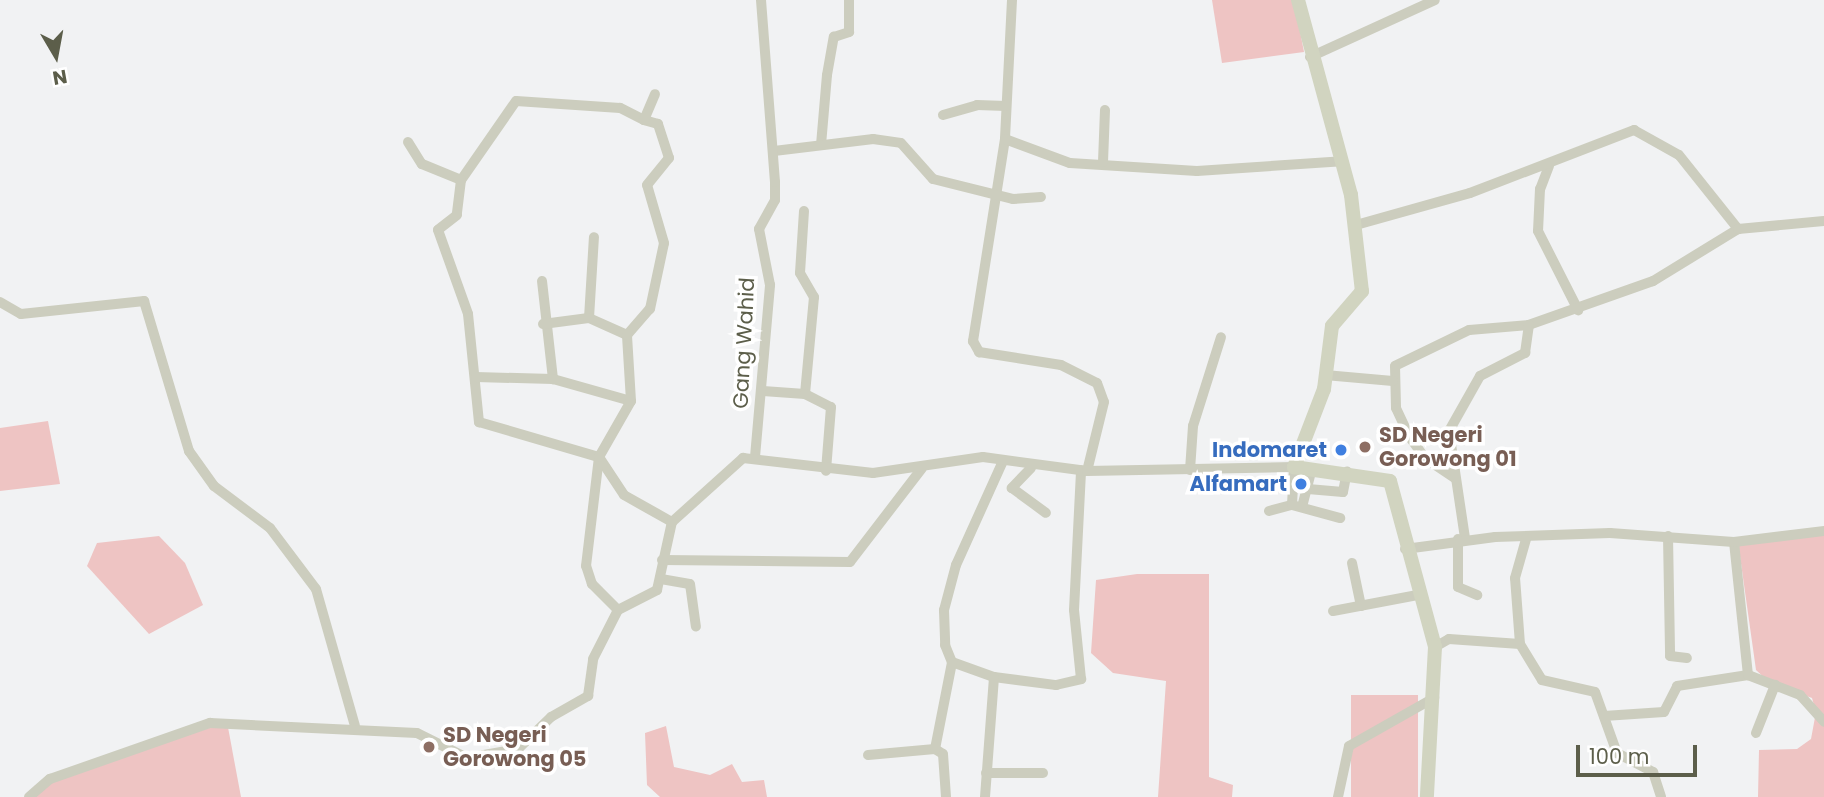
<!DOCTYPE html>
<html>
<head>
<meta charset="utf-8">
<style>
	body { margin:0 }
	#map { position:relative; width:1824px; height:797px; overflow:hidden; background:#f1f2f3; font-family:Poppins,sans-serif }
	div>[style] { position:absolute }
	.green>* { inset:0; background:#eec4c3; transform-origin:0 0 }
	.street>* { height:10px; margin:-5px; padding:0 5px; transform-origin:5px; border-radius:5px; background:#cccdbe }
	.secondary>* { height:14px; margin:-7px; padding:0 7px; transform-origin:7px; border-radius:7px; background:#d1d4c0 }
	.dots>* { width:19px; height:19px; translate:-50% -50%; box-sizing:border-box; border:4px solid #fff; border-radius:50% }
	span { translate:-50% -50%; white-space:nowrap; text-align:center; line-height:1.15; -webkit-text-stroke:7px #fff; paint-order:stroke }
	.street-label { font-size:21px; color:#5c5e4a }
	.education-label { font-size:21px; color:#785e54; font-weight:700 }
	.left { translate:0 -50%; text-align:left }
	.shop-label { font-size:21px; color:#366cbe; font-weight:700 }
	.right { translate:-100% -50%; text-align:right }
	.north { position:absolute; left:21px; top:21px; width:70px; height:70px; -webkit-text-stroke:5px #fff; paint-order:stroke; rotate:170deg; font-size:19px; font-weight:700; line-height:28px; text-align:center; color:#5c5e4a }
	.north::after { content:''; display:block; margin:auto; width:24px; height:32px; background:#5c5e4a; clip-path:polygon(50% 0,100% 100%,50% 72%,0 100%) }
	.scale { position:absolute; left:1576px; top:745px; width:121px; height:32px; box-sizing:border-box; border:4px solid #5c5e4a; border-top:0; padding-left:9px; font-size:21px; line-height:24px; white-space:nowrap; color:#5c5e4a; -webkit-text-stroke:5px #fff; paint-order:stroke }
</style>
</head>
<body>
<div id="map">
	<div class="green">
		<div style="clip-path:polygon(1212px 0,1294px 0,1304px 52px,1222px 63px)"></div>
		<div style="clip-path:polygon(48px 421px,60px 484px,0 491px,0 428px)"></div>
		<div style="clip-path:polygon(1824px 532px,1824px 797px,1758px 797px,1759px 750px,1797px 749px,1811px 739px,1816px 712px,1812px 698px,1769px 682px,1756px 670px,1738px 542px)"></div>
		<div style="clip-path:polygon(159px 536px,185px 563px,203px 605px,149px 634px,87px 566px,97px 543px)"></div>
		<div style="clip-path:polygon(1137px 574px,1209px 574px,1209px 777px,1233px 785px,1232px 797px,1158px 797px,1166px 681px,1113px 673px,1091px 653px,1096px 580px)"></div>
		<div style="left:1351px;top:695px;width:67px;height:102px"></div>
		<div style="clip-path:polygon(227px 722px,241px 797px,36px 797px,34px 786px)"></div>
		<div style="clip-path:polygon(666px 726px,674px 767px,710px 775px,732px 764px,742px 782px,764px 780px,767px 797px,660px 797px,647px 785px,645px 733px)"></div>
	</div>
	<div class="street">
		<div style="left:1012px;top:0;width:139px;rotate:92.9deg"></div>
		<div style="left:1005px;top:139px;width:205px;rotate:99deg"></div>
		<div style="left:973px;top:341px;width:13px;rotate:61deg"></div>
		<div style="left:979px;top:352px;width:83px;rotate:9deg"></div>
		<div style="left:1061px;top:365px;width:40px;rotate:26.6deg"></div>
		<div style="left:1097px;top:383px;width:20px;rotate:70deg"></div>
		<div style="left:1104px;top:402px;width:71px;rotate:103.8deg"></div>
		<div style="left:1310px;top:57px;width:137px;rotate:-24.5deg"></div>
		<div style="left:943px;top:115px;width:35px;rotate:-16deg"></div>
		<div style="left:977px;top:105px;width:29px;rotate:2deg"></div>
		<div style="left:644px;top:120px;width:27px;rotate:-153deg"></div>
		<div style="left:620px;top:108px;width:104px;rotate:-176.1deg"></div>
		<div style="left:516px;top:101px;width:96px;rotate:124.8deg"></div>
		<div style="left:461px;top:180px;width:35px;rotate:97deg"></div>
		<div style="left:457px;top:215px;width:24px;rotate:142deg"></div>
		<div style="left:438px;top:230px;width:89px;rotate:70.3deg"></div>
		<div style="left:468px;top:314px;width:109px;rotate:84.2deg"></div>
		<div style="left:479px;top:422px;width:125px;rotate:16.3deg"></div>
		<div style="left:599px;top:457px;width:45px;rotate:56.7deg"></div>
		<div style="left:624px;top:495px;width:55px;rotate:29.4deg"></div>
		<div style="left:1005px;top:139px;width:69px;rotate:20.3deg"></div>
		<div style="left:1070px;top:163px;width:127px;rotate:3.6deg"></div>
		<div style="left:1197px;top:171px;width:145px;rotate:-3.9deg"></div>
		<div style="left:408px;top:142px;width:26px;rotate:58deg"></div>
		<div style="left:422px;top:164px;width:42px;rotate:22.3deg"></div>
		<div style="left:821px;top:145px;width:70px;rotate:-85.1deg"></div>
		<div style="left:827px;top:75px;width:39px;rotate:-80deg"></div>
		<div style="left:834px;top:37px;width:16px;rotate:-18deg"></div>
		<div style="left:849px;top:32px;width:32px;rotate:-90deg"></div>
		<div style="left:774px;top:151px;width:100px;rotate:-6.9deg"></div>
		<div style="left:873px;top:139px;width:28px;rotate:8deg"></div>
		<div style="left:901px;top:143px;width:48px;rotate:48.4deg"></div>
		<div style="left:933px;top:179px;width:82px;rotate:14deg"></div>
		<div style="left:1013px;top:199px;width:28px;rotate:-4deg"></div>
		<div style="left:1103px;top:162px;width:52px;rotate:-87.8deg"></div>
		<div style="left:1549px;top:166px;width:25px;rotate:111deg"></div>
		<div style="left:1540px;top:189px;width:42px;rotate:92.7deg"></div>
		<div style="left:1538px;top:231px;width:89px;rotate:63.1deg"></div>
		<div style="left:804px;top:211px;width:62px;rotate:93.7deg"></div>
		<div style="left:800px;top:273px;width:28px;rotate:60deg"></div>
		<div style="left:814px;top:297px;width:97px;rotate:95.3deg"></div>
		<div style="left:1356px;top:225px;width:118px;rotate:-15.7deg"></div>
		<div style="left:1470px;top:193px;width:176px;rotate:-21deg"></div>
		<div style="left:1634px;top:130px;width:51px;rotate:29.1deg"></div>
		<div style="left:1679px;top:155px;width:95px;rotate:51.4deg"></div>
		<div style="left:1738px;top:229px;width:100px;rotate:148.5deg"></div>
		<div style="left:1653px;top:281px;width:132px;rotate:160.5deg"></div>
		<div style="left:1529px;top:325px;width:60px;rotate:175.2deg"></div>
		<div style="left:1469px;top:330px;width:82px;rotate:154.1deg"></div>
		<div style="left:1395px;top:366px;width:42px;rotate:88.6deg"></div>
		<div style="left:1396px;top:408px;width:31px;rotate:65deg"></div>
		<div style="left:1409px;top:436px;width:27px;rotate:54deg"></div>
		<div style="left:1425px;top:458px;width:36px;rotate:34deg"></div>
		<div style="left:1738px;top:229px;width:86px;rotate:-5.3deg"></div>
		<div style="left:542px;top:281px;width:99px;rotate:83.6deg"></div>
		<div style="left:0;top:302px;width:24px;rotate:30deg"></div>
		<div style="left:21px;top:314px;width:124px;rotate:-6deg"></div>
		<div style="left:144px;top:301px;width:157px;rotate:73.3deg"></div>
		<div style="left:189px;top:451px;width:43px;rotate:54.5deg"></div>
		<div style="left:214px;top:486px;width:70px;rotate:36.9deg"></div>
		<div style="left:270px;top:528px;width:76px;rotate:53deg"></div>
		<div style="left:316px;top:589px;width:142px;rotate:74.1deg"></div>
		<div style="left:589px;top:318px;width:81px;rotate:-86.5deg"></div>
		<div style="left:543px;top:324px;width:46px;rotate:-7.4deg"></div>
		<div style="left:589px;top:318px;width:42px;rotate:24.1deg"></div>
		<div style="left:1325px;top:375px;width:68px;rotate:5deg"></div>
		<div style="left:476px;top:377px;width:77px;rotate:1.5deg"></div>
		<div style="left:553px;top:379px;width:81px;rotate:15.8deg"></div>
		<div style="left:763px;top:391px;width:42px;rotate:4.1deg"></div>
		<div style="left:805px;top:394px;width:29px;rotate:27deg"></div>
		<div style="left:831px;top:407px;width:64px;rotate:94.5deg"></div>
		<div style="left:755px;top:457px;width:173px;rotate:-85deg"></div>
		<div style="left:770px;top:285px;width:57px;rotate:-101.1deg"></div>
		<div style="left:759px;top:229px;width:33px;rotate:-61deg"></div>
		<div style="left:775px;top:200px;width:18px;rotate:-90deg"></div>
		<div style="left:775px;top:182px;width:183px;rotate:-94.4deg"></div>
		<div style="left:1003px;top:461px;width:114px;rotate:114.3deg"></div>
		<div style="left:956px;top:565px;width:47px;rotate:104.9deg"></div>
		<div style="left:944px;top:610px;width:35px;rotate:88deg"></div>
		<div style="left:945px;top:645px;width:18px;rotate:68deg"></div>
		<div style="left:952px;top:662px;width:45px;rotate:19.7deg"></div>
		<div style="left:994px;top:677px;width:63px;rotate:7.4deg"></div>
		<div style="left:1056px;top:685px;width:26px;rotate:-13deg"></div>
		<div style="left:1081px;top:679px;width:69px;rotate:-95.8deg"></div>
		<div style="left:1074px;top:610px;width:140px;rotate:-87.1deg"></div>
		<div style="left:1031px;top:468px;width:28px;rotate:134deg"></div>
		<div style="left:1012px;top:488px;width:42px;rotate:36.3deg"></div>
		<div style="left:1190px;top:470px;width:44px;rotate:-86.1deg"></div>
		<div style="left:1193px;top:426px;width:93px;rotate:-72.5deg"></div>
		<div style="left:1308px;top:489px;width:35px;rotate:5deg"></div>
		<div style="left:1343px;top:492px;width:21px;rotate:-79deg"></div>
		<div style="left:1302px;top:507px;width:40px;rotate:-75.6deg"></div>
		<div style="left:1269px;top:511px;width:24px;rotate:-15deg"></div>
		<div style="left:1668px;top:536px;width:120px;rotate:89deg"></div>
		<div style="left:1670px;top:656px;width:17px;rotate:7deg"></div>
		<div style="left:1465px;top:538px;width:108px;rotate:-98.5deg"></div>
		<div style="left:1449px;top:431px;width:63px;rotate:-60.6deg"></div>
		<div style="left:1480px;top:376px;width:51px;rotate:-27.1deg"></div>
		<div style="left:1525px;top:353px;width:28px;rotate:-82deg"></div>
		<div style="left:1458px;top:539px;width:48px;rotate:90deg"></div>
		<div style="left:1458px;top:587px;width:21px;rotate:23deg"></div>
		<div style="left:1734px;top:542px;width:134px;rotate:84deg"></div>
		<div style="left:1405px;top:549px;width:91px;rotate:-7.6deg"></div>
		<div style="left:1495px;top:537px;width:115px;rotate:-2deg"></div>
		<div style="left:1610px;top:533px;width:124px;rotate:4.2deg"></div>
		<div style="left:1734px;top:542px;width:91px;rotate:-7deg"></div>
		<div style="left:662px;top:560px;width:188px;rotate:0.6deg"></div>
		<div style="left:850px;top:562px;width:118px;rotate:-52.5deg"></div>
		<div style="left:1352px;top:563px;width:44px;rotate:78.2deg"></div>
		<div style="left:661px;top:579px;width:29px;rotate:10deg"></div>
		<div style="left:690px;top:584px;width:43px;rotate:82.1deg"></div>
		<div style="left:618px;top:610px;width:37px;rotate:-135deg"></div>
		<div style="left:592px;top:584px;width:19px;rotate:-108deg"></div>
		<div style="left:586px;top:566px;width:110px;rotate:-83.2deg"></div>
		<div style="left:599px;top:457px;width:64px;rotate:-60.3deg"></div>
		<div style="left:631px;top:401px;width:66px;rotate:-93.5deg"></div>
		<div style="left:627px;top:335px;width:35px;rotate:-49deg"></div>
		<div style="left:650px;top:309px;width:67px;rotate:-78deg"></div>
		<div style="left:664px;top:243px;width:60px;rotate:-106.3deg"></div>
		<div style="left:647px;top:185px;width:35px;rotate:-51deg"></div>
		<div style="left:669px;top:158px;width:36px;rotate:-108deg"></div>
		<div style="left:658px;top:124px;width:15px;rotate:-164deg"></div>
		<div style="left:644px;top:120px;width:28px;rotate:-67deg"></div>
		<div style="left:1333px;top:611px;width:86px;rotate:-10.7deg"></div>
		<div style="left:1520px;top:644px;width:42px;rotate:58.6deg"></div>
		<div style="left:1542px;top:680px;width:54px;rotate:12.8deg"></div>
		<div style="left:1595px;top:692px;width:65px;rotate:70.2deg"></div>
		<div style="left:1617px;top:753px;width:41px;rotate:27.8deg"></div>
		<div style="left:1653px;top:772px;width:26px;rotate:72deg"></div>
		<div style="left:1435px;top:647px;width:16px;rotate:-30deg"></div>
		<div style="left:1449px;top:639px;width:71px;rotate:4deg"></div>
		<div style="left:1520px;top:644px;width:66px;rotate:-94.3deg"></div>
		<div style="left:1515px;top:578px;width:41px;rotate:-74.2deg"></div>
		<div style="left:1604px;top:716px;width:60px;rotate:-3.8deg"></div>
		<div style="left:1664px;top:712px;width:29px;rotate:-63deg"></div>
		<div style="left:1677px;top:686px;width:72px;rotate:-8.8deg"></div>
		<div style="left:1748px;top:675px;width:56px;rotate:21deg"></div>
		<div style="left:1800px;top:695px;width:36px;rotate:48deg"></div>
		<div style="left:1756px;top:733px;width:52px;rotate:-68.4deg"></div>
		<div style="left:935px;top:749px;width:9px;rotate:32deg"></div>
		<div style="left:943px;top:754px;width:43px;rotate:86deg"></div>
		<div style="left:868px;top:755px;width:67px;rotate:-5.1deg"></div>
		<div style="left:935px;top:749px;width:89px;rotate:-78.9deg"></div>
		<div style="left:986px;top:773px;width:57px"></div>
		<div style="left:29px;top:797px;width:28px;rotate:-41deg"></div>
		<div style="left:50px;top:779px;width:170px;rotate:-19.3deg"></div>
		<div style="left:210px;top:723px;width:207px;rotate:2.8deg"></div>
		<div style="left:417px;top:733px;width:56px;rotate:26.6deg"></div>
		<div style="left:467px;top:758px;width:52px;rotate:-10deg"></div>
		<div style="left:518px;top:749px;width:46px;rotate:-44.1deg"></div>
		<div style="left:551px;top:717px;width:43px;rotate:-29.6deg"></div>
		<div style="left:588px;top:696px;width:37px;rotate:-82deg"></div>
		<div style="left:593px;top:659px;width:55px;rotate:-63deg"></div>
		<div style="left:618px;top:610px;width:44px;rotate:-27.1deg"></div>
		<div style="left:657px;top:590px;width:70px;rotate:-77.6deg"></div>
		<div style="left:672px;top:522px;width:96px;rotate:-42deg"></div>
		<div style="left:743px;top:458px;width:131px;rotate:6.6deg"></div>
		<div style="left:873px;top:473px;width:111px;rotate:-8.3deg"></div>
		<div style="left:983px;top:457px;width:105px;rotate:7.7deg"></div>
		<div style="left:1087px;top:471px;width:207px;rotate:-1.1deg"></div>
		<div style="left:1294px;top:467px;width:38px;rotate:93deg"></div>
		<div style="left:1292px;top:505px;width:50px;rotate:15.2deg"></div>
		<div style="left:985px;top:797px;width:120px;rotate:-85.7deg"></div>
		<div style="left:1338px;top:797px;width:52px;rotate:-77.8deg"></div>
		<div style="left:1349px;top:746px;width:98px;rotate:-29.5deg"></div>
	</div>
	<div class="secondary">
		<div style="left:1298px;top:0;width:202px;rotate:74.8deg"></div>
		<div style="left:1351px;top:195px;width:97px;rotate:83.5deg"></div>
		<div style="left:1362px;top:291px;width:46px;rotate:130.6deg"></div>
		<div style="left:1332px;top:326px;width:64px;rotate:97.2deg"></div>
		<div style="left:1324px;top:389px;width:84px;rotate:111deg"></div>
		<div style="left:1294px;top:467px;width:97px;rotate:8.3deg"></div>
		<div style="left:1390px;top:481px;width:172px;rotate:74.8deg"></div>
		<div style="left:1435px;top:647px;width:150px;rotate:93.1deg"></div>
	</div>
	<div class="dots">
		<div style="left:1365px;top:447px;background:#8d6e63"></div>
		<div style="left:1341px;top:450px;background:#3f7fe0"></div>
		<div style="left:1301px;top:484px;background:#3f7fe0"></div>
		<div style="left:429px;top:747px;background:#8d6e63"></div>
	</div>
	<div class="street-label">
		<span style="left:744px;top:343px;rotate:-87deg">Gang Wahid</span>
	</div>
	<div class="education-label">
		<span class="left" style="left:1379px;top:447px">SD Negeri<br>Gorowong 01</span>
		<span class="left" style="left:443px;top:747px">SD Negeri<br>Gorowong 05</span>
	</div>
	<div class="shop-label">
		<span class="right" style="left:1327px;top:450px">Indomaret</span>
		<span class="right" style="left:1287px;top:484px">Alfamart</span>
	</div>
	<div class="north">N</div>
	<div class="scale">100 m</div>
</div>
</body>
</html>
